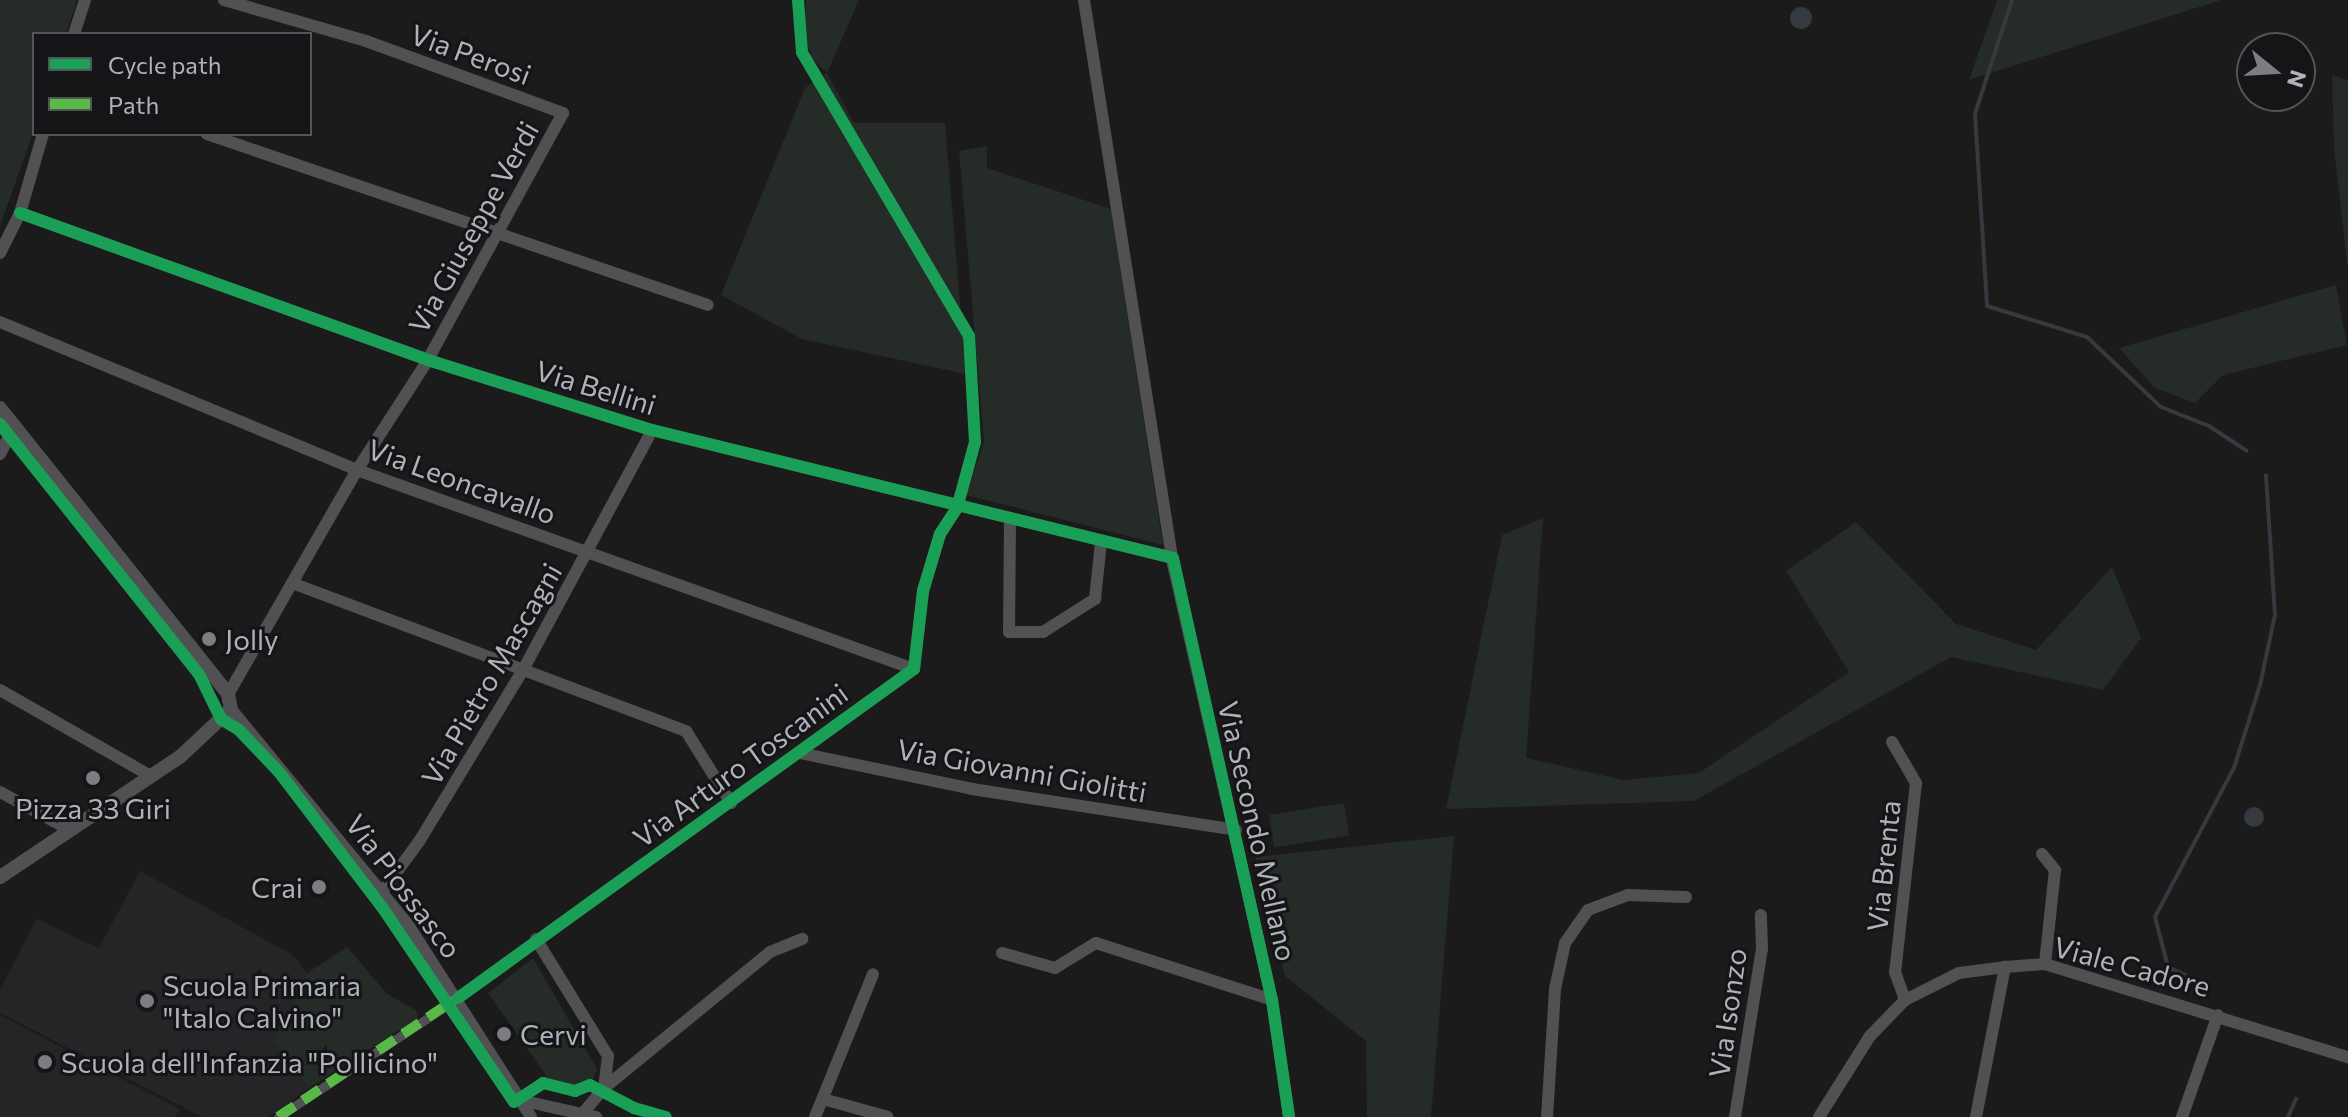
<!DOCTYPE html>
<html>
<head>
<meta charset="utf-8">
<style>
	body { margin:0 }
	#map { position:relative; width:2348px; height:1117px; overflow:hidden; background:#1b1b1b; font-family:Commissioner,sans-serif }
	div>[style] { position:absolute }
	.built>* { inset:0; background:#252527 }
	.green>* { inset:0; background:#252b26; transform-origin:0 0 }
	.water>* { inset:0; background:#343a40 }
	.round { border-radius:50% }
	.stream>* { height:4px; margin:-2px; padding:0 2px; transform-origin:2px; border-radius:2px; background:#343a40 }
	.pedestrian>* { height:9px; margin:-4.5px; padding:0 4.5px; transform-origin:4.5px; border-radius:4.5px; background:#515154 }
	.minor>* { height:12px; margin:-6px; padding:0 6px; transform-origin:6px; border-radius:6px; background:#515154 }
	.tertiary>* { height:14px; margin:-7px; padding:0 7px; transform-origin:7px; border-radius:7px; background:#515154 }
	.quiet>* { height:10px; margin-top:-5px; transform-origin:0; background:repeating-linear-gradient(90deg,#58b947 0 20px,transparent 0 30px) }
	.cycleway>* { height:12px; margin:-6px; padding:0 6px; transform-origin:6px; border-radius:6px; background:#1a9f57 }
	.dots>* { width:22px; height:22px; translate:-50% -50%; box-sizing:border-box; border:4px solid #151517; border-radius:50% }
	span { translate:-50% -50%; white-space:nowrap; text-align:center; line-height:1.15; -webkit-text-stroke:6px #151517; paint-order:stroke }
	.street-label { font-size:28px; color:#afb2ba }
	.poi-label { font-size:28px; color:#afb2ba }
	.left { translate:0 -50%; text-align:left }
	.right { translate:-100% -50%; text-align:right }
	.legend { position:absolute; left:32px; top:32px; width:280px; height:104px; box-sizing:border-box; background:#151517; border:2px solid #535458; margin:0; padding:10px 14px; list-style:none; font-size:24px; color:#afb2ba }
	.legend li { display:flex; align-items:center; gap:16px; height:40px }
	.legend b { width:40px; border:2px solid #535458 }
	.north { position:absolute; left:2236px; top:32px; width:80px; height:80px; box-sizing:border-box; background:#151517; border:2px solid #535458; border-radius:50%; rotate:108deg; font-size:22px; font-weight:700; line-height:32px; text-align:center; color:#afb2ba }
	.north::after { content:''; display:block; margin:auto; width:28px; height:36px; background:#7b7d82; clip-path:polygon(50% 0,100% 100%,50% 72%,0 100%) }
</style>
</head>
<body>
<div id="map">
	<div class="built">
		<div style="clip-path:polygon(140px 871px,293px 955px,307px 973px,274px 1041px,309px 1088px,269px 1117px,202px 1117px,0 1013px,0 990px,36px 919px,99px 948px)"></div>
		<div style="clip-path:polygon(0 1015px,180px 1109px,175px 1117px,0 1117px)"></div>
	</div>
	<div class="green">
		<div style="clip-path:polygon(0 0,77px 0,66px 34px,34px 34px,34px 130px,0 226px)"></div>
		<div style="clip-path:polygon(806px 0,859px 0,827px 73px,854px 123px,945px 123px,966px 374px,802px 339px,721px 295px,805px 88px,827px 73px,812px 58px,804px 34px)"></div>
		<div style="clip-path:polygon(1997px 0,2221px 0,1969px 80px)"></div>
		<div style="clip-path:polygon(2332px 75px,2348px 80px,2348px 270px,2334px 148px)"></div>
		<div style="clip-path:polygon(987px 146px,987px 168px,1111px 209px,1163px 545px,966px 495px,984px 441px,959px 151px)"></div>
		<div style="clip-path:polygon(2336px 285px,2347px 345px,2223px 375px,2195px 403px,2155px 388px,2119px 348px)"></div>
		<div style="clip-path:polygon(1543px 518px,1526px 758px,1624px 780px,1699px 773px,1849px 672px,1786px 571px,1856px 522px,1956px 624px,2036px 650px,2112px 567px,2141px 638px,2103px 690px,1951px 657px,1694px 801px,1446px 809px,1502px 535px)"></div>
		<div style="left:1344px;top:803px;width:33px;height:76px;rotate:81deg"></div>
		<div style="clip-path:polygon(1454px 836px,1431px 1117px,1367px 1117px,1366px 1041px,1285px 976px,1255px 857px)"></div>
		<div style="clip-path:polygon(347px 947px,387px 994px,416px 1010px,418px 1018px,309px 1088px,274px 1041px,307px 973px)"></div>
		<div style="clip-path:polygon(533px 958px,597px 1069px,590px 1086px,570px 1092px,555px 1088px,488px 993px)"></div>
	</div>
	<div class="water">
		<div class="round" style="left:1790px;top:7px;width:22px;height:22px"></div>
		<div class="round" style="left:2244px;top:807px;width:20px;height:20px"></div>
	</div>
	<div class="stream">
		<div style="left:2012px;top:0;width:120px;rotate:108deg"></div>
		<div style="left:1975px;top:114px;width:192px;rotate:86.4deg"></div>
		<div style="left:1987px;top:306px;width:105px;rotate:17.2deg"></div>
		<div style="left:2087px;top:337px;width:102px;rotate:43.4deg"></div>
		<div style="left:2161px;top:407px;width:52px;rotate:21.6deg"></div>
		<div style="left:2209px;top:426px;width:45px;rotate:33.3deg"></div>
		<div style="left:2193px;top:979px;width:28px;rotate:-154deg"></div>
		<div style="left:2168px;top:967px;width:52px;rotate:-104.6deg"></div>
		<div style="left:2155px;top:917px;width:169px;rotate:-62.1deg"></div>
		<div style="left:2234px;top:768px;width:87px;rotate:-72.6deg"></div>
		<div style="left:2260px;top:685px;width:72px;rotate:-77.9deg"></div>
		<div style="left:2275px;top:615px;width:140px;rotate:-93.7deg"></div>
		<div style="left:2288px;top:1117px;width:20px;rotate:-66deg"></div>
	</div>
	<div class="pedestrian">
		<div style="left:278px;top:1117px;width:216px;rotate:-33.5deg"></div>
	</div>
	<div class="minor">
		<div style="left:224px;top:0;width:148px;rotate:16.1deg"></div>
		<div style="left:366px;top:41px;width:210px;rotate:20.1deg"></div>
		<div style="left:563px;top:113px;width:281px;rotate:118.7deg"></div>
		<div style="left:428px;top:360px;width:131px;rotate:122.8deg"></div>
		<div style="left:357px;top:470px;width:258px;rotate:119.9deg"></div>
		<div style="left:1084px;top:0;width:571px;rotate:81.03deg"></div>
		<div style="left:1173px;top:564px;width:447px;rotate:77.2deg"></div>
		<div style="left:1272px;top:1000px;width:118px;rotate:81.7deg"></div>
		<div style="left:74px;top:34px;width:36px;rotate:-72deg"></div>
		<div style="left:207px;top:134px;width:529px;rotate:18.85deg"></div>
		<div style="left:20px;top:213px;width:434px;rotate:19.8deg"></div>
		<div style="left:428px;top:360px;width:235px;rotate:17.4deg"></div>
		<div style="left:652px;top:430px;width:536px;rotate:13.8deg"></div>
		<div style="left:0;top:253px;width:45px;rotate:-63.4deg"></div>
		<div style="left:20px;top:213px;width:82px;rotate:-73.8deg"></div>
		<div style="left:0;top:322px;width:386px;rotate:22.5deg"></div>
		<div style="left:357px;top:470px;width:591px;rotate:19.66deg"></div>
		<div style="left:0;top:454px;width:31px;rotate:-63deg"></div>
		<div style="left:1010px;top:520px;width:112px;rotate:90.5deg"></div>
		<div style="left:1009px;top:632px;width:34px"></div>
		<div style="left:1043px;top:632px;width:62px;rotate:-32.4deg"></div>
		<div style="left:1095px;top:599px;width:57px;rotate:-84deg"></div>
		<div style="left:292px;top:583px;width:421px;rotate:20.6deg"></div>
		<div style="left:686px;top:731px;width:85px;rotate:58deg"></div>
		<div style="left:0;top:690px;width:174px;rotate:29.7deg"></div>
		<div style="left:231px;top:709px;width:277px;rotate:50.6deg"></div>
		<div style="left:407px;top:923px;width:230px;rotate:57.4deg"></div>
		<div style="left:1892px;top:742px;width:48px;rotate:59.7deg"></div>
		<div style="left:1916px;top:783px;width:190px;rotate:96.3deg"></div>
		<div style="left:1895px;top:972px;width:30px;rotate:70deg"></div>
		<div style="left:800px;top:753px;width:176px;rotate:11.8deg"></div>
		<div style="left:972px;top:789px;width:267px;rotate:8.8deg"></div>
		<div style="left:0;top:792px;width:80px;rotate:28.5deg"></div>
		<div style="left:2042px;top:854px;width:21px;rotate:51deg"></div>
		<div style="left:2055px;top:870px;width:95px;rotate:96.1deg"></div>
		<div style="left:382px;top:892px;width:64px;rotate:-53.8deg"></div>
		<div style="left:420px;top:840px;width:199px;rotate:-58.8deg"></div>
		<div style="left:523px;top:670px;width:272px;rotate:-61.7deg"></div>
		<div style="left:536px;top:939px;width:137px;rotate:58.4deg"></div>
		<div style="left:608px;top:1056px;width:32px;rotate:97deg"></div>
		<div style="left:604px;top:1088px;width:33px;rotate:130deg"></div>
		<div style="left:1002px;top:953px;width:55px;rotate:15.8deg"></div>
		<div style="left:1055px;top:968px;width:48px;rotate:-31.4deg"></div>
		<div style="left:1096px;top:943px;width:185px;rotate:17.9deg"></div>
		<div style="left:458px;top:998px;width:562px;rotate:-35.81deg"></div>
		<div style="left:914px;top:669px;width:79px;rotate:-83.4deg"></div>
		<div style="left:923px;top:591px;width:59px;rotate:-73.4deg"></div>
		<div style="left:940px;top:534px;width:31px;rotate:-57deg"></div>
		<div style="left:604px;top:1088px;width:215px;rotate:-39.3deg"></div>
		<div style="left:770px;top:952px;width:35px;rotate:-22deg"></div>
		<div style="left:823px;top:1099px;width:67px;rotate:15.5deg"></div>
		<div style="left:524px;top:1101px;width:74px;rotate:12.5deg"></div>
		<div style="left:815px;top:1117px;width:154px;rotate:-67.9deg"></div>
		<div style="left:1547px;top:1117px;width:128px;rotate:-86.4deg"></div>
		<div style="left:1555px;top:989px;width:47px;rotate:-77.7deg"></div>
		<div style="left:1565px;top:943px;width:40px;rotate:-55.1deg"></div>
		<div style="left:1588px;top:910px;width:43px;rotate:-20.6deg"></div>
		<div style="left:1628px;top:895px;width:58px;rotate:2deg"></div>
		<div style="left:1735px;top:1117px;width:170px;rotate:-80.9deg"></div>
		<div style="left:1762px;top:949px;width:34px;rotate:-92deg"></div>
		<div style="left:1819px;top:1117px;width:96px;rotate:-57.8deg"></div>
		<div style="left:1870px;top:1036px;width:50px;rotate:-45.8deg"></div>
		<div style="left:1905px;top:1000px;width:60px;rotate:-26.6deg"></div>
		<div style="left:1959px;top:973px;width:46px;rotate:-7.4deg"></div>
		<div style="left:2005px;top:967px;width:40px;rotate:-4.3deg"></div>
		<div style="left:2045px;top:964px;width:317px;rotate:17.1deg"></div>
		<div style="left:1976px;top:1117px;width:153px;rotate:-79.1deg"></div>
		<div style="left:2182px;top:1117px;width:108px;rotate:-70.6deg"></div>
	</div>
	<div class="tertiary">
		<div style="left:0;top:408px;width:366px;rotate:51.4deg"></div>
		<div style="left:228px;top:694px;width:15px;rotate:79deg"></div>
		<div style="left:231px;top:709px;width:69px;rotate:136.8deg"></div>
		<div style="left:181px;top:756px;width:218px;rotate:146.2deg"></div>
	</div>
	<div class="quiet">
		<div style="left:278px;top:1117px;width:211px;rotate:-33.6deg"></div>
	</div>
	<div class="cycleway">
		<div style="left:20px;top:213px;width:434px;rotate:19.8deg"></div>
		<div style="left:428px;top:360px;width:235px;rotate:17.4deg"></div>
		<div style="left:652px;top:430px;width:536px;rotate:13.8deg"></div>
		<div style="left:1173px;top:558px;width:453px;rotate:77.4deg"></div>
		<div style="left:1272px;top:1000px;width:118px;rotate:81.7deg"></div>
		<div style="left:0;top:424px;width:320px;rotate:51.5deg"></div>
		<div style="left:199px;top:674px;width:50px;rotate:63.9deg"></div>
		<div style="left:221px;top:719px;width:21px;rotate:31deg"></div>
		<div style="left:239px;top:730px;width:58px;rotate:46.4deg"></div>
		<div style="left:279px;top:772px;width:170px;rotate:52.7deg"></div>
		<div style="left:382px;top:907px;width:235px;rotate:55.9deg"></div>
		<div style="left:514px;top:1102px;width:35px;rotate:-33deg"></div>
		<div style="left:543px;top:1083px;width:33px;rotate:14deg"></div>
		<div style="left:575px;top:1091px;width:16px;rotate:-22deg"></div>
		<div style="left:590px;top:1085px;width:50px;rotate:27.6deg"></div>
		<div style="left:634px;top:1108px;width:33px;rotate:16deg"></div>
		<div style="left:458px;top:998px;width:562px;rotate:-35.81deg"></div>
		<div style="left:914px;top:669px;width:79px;rotate:-83.4deg"></div>
		<div style="left:923px;top:591px;width:59px;rotate:-73.4deg"></div>
		<div style="left:940px;top:534px;width:31px;rotate:-57deg"></div>
		<div style="left:957px;top:508px;width:68px;rotate:-74.7deg"></div>
		<div style="left:975px;top:442px;width:106px;rotate:-93.2deg"></div>
		<div style="left:969px;top:336px;width:329px;rotate:-120.5deg"></div>
		<div style="left:802px;top:52px;width:52px;rotate:-94.4deg"></div>
	</div>
	<div class="dots">
		<div style="left:209px;top:639px;background:#7b7d82"></div>
		<div style="left:93px;top:778px;background:#7b7d82"></div>
		<div style="left:319px;top:887px;background:#7b7d82"></div>
		<div style="left:147px;top:1001px;background:#7b7d82"></div>
		<div style="left:504px;top:1034px;background:#7b7d82"></div>
		<div style="left:45px;top:1062px;background:#7b7d82"></div>
	</div>
	<div class="street-label">
		<span style="left:471px;top:54px;rotate:20deg">Via Perosi</span>
		<span style="left:473px;top:227px;rotate:-61deg">Via Giuseppe Verdi</span>
		<span style="left:596px;top:387px;rotate:17deg">Via Bellini</span>
		<span style="left:462px;top:481px;rotate:20deg">Via Leoncavallo</span>
		<span style="left:491px;top:674px;rotate:-60deg">Via Pietro Mascagni</span>
		<span style="left:740px;top:765px;rotate:-36deg">Via Arturo Toscanini</span>
		<span style="left:1022px;top:770px;rotate:10deg">Via Giovanni Giolitti</span>
		<span style="left:1258px;top:831px;rotate:77deg">Via Secondo Mellano</span>
		<span style="left:1883px;top:866px;rotate:-84deg">Via Brenta</span>
		<span style="left:404px;top:886px;rotate:53deg">Via Piossasco</span>
		<span style="left:2132px;top:966px;rotate:15deg">Viale Cadore</span>
		<span style="left:1727px;top:1013px;rotate:-82deg">Via Isonzo</span>
	</div>
	<div class="poi-label">
		<span class="left" style="left:225px;top:639px">Jolly</span>
		<span style="left:93px;top:808px">Pizza 33 Giri</span>
		<span class="right" style="left:303px;top:887px">Crai</span>
		<span class="left" style="left:163px;top:1001px">Scuola Primaria<br>"Italo Calvino"</span>
		<span class="left" style="left:520px;top:1034px">Cervi</span>
		<span class="left" style="left:61px;top:1062px">Scuola dell'Infanzia "Pollicino"</span>
	</div>
	<ul class="legend">
	<li><b style="height:10px;background:#1a9f57"></b>Cycle path</li>
	<li><b style="height:10px;background:#58b947"></b>Path</li>
	</ul>
	<div class="north">N</div>
</div>
</body>
</html>
